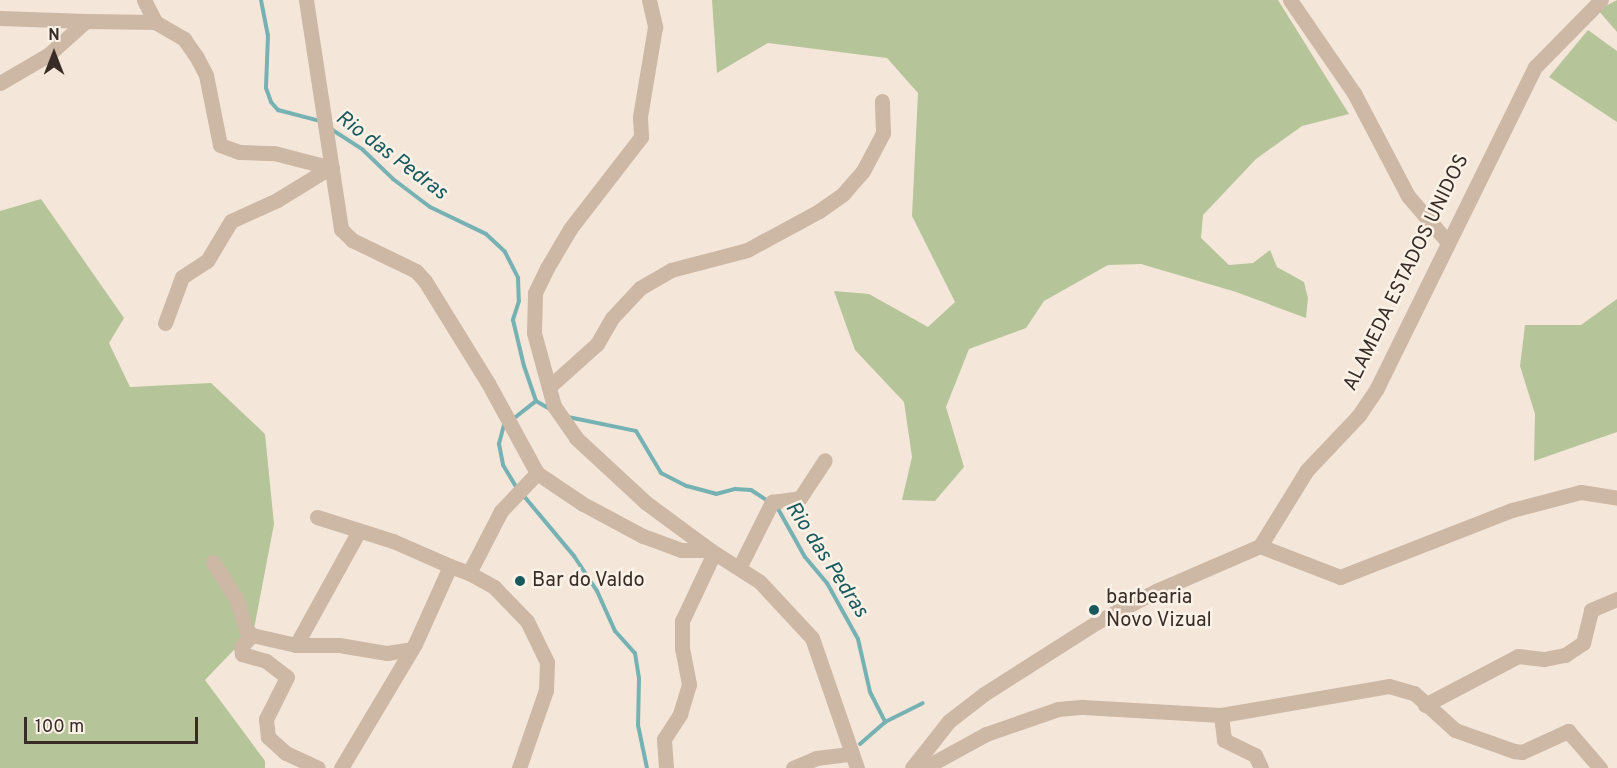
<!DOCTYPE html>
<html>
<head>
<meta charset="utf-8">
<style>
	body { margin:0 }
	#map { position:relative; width:1617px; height:768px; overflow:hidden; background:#f4e7da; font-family:Overpass,sans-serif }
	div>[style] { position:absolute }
	.green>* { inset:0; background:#b6c499 }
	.stream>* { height:4px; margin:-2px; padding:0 2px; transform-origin:2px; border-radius:2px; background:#76b1b3 }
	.minor>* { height:15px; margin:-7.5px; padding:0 7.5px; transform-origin:7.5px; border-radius:7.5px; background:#cdb7a5 }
	.dots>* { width:16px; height:16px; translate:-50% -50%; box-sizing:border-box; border:3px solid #fbf2e7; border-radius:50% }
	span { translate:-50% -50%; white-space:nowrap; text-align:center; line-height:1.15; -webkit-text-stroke:5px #fbf2e7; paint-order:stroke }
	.street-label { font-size:20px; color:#382c27 }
	.poi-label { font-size:20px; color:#382c27 }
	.left { translate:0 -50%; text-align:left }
	.water-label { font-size:21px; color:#19595d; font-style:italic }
	.north { position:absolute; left:24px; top:24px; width:60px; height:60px; -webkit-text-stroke:4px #fbf2e7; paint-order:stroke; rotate:0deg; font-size:16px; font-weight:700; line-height:24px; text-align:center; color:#382c27 }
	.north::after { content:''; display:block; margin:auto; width:21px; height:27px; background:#382c27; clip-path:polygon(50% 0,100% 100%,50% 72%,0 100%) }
	.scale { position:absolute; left:24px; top:717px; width:174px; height:27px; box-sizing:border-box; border:3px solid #382c27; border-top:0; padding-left:8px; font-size:18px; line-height:21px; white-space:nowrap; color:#382c27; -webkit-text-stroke:4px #fbf2e7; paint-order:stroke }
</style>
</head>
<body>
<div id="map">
	<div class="green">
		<div style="clip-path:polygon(712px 0,1278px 0,1349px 114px,1302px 126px,1256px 159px,1203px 215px,1201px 238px,1229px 265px,1253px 263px,1270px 250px,1277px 267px,1304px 282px,1308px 298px,1306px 318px,1236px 292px,1141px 264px,1108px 265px,1044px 301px,1026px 328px,969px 349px,946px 407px,964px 467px,935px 501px,902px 500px,912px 457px,904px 402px,855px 350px,834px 291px,869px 294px,928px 327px,955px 302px,912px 216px,918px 93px,887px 58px,768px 43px,717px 73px)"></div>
		<div style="clip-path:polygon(1617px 0,1617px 32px,1598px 10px)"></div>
		<div style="clip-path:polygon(1588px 30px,1617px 51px,1617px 122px,1549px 77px)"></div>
		<div style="clip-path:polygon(41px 199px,124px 318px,109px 343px,130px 387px,211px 383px,265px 434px,274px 524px,254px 629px,205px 680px,265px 761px,265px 768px,0 768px,0 211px)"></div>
		<div style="clip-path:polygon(1617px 299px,1617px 432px,1534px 461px,1535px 414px,1520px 366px,1525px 325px,1581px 325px)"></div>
	</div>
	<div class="stream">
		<div style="left:261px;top:0;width:36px;rotate:79deg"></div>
		<div style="left:268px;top:35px;width:53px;rotate:92.2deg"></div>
		<div style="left:266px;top:88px;width:15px;rotate:70deg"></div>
		<div style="left:271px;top:102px;width:11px;rotate:49deg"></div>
		<div style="left:278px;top:110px;width:43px;rotate:14.7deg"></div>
		<div style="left:331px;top:129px;width:38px;rotate:33deg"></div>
		<div style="left:363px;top:150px;width:42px;rotate:44deg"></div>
		<div style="left:393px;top:179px;width:46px;rotate:37.1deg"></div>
		<div style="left:430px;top:207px;width:62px;rotate:25.7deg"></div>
		<div style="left:486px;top:234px;width:26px;rotate:43deg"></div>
		<div style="left:505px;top:252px;width:29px;rotate:63deg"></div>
		<div style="left:518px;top:278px;width:23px;rotate:88deg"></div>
		<div style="left:519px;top:301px;width:20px;rotate:108deg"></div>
		<div style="left:513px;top:320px;width:47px;rotate:76.6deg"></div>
		<div style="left:524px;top:366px;width:37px;rotate:71deg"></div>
		<div style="left:536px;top:401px;width:16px;rotate:30deg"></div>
		<div style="left:568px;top:417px;width:69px;rotate:11.6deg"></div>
		<div style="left:636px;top:431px;width:49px;rotate:59.2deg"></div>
		<div style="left:661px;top:473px;width:29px;rotate:27deg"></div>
		<div style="left:687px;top:486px;width:30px;rotate:15deg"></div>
		<div style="left:716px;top:494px;width:20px;rotate:-15deg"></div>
		<div style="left:735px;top:489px;width:16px;rotate:4deg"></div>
		<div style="left:751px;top:490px;width:20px;rotate:33deg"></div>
		<div style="left:513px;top:419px;width:29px;rotate:-38deg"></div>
		<div style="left:504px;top:425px;width:20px;rotate:105deg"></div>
		<div style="left:499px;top:444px;width:21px;rotate:79deg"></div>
		<div style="left:503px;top:465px;width:29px;rotate:59deg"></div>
		<div style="left:523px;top:495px;width:80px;rotate:50.1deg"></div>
		<div style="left:574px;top:556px;width:42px;rotate:56.7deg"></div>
		<div style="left:597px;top:591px;width:44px;rotate:65.8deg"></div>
		<div style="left:615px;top:631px;width:30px;rotate:48deg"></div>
		<div style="left:635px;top:653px;width:26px;rotate:81deg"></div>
		<div style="left:639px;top:679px;width:46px;rotate:91.2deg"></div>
		<div style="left:638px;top:725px;width:44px;rotate:78.2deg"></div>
		<div style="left:777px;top:507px;width:57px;rotate:60.8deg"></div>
		<div style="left:805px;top:557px;width:34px;rotate:50deg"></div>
		<div style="left:827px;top:583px;width:64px;rotate:61deg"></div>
		<div style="left:858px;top:639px;width:54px;rotate:77.2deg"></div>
		<div style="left:870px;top:692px;width:34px;rotate:63deg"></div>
		<div style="left:860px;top:744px;width:33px;rotate:-41deg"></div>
		<div style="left:885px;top:722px;width:42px;rotate:-26.6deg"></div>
	</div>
	<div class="minor">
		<div style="left:144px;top:0;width:25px;rotate:63deg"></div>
		<div style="left:306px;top:0;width:232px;rotate:81.3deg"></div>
		<div style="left:341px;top:229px;width:16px;rotate:45deg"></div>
		<div style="left:352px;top:240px;width:71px;rotate:25.8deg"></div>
		<div style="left:416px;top:271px;width:13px;rotate:48deg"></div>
		<div style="left:425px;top:281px;width:120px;rotate:58.3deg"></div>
		<div style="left:488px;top:383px;width:102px;rotate:61.4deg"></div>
		<div style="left:537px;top:473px;width:55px;rotate:34deg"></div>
		<div style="left:583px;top:504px;width:68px;rotate:28.1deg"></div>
		<div style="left:643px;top:536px;width:40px;rotate:20.2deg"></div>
		<div style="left:681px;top:550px;width:29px"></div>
		<div style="left:649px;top:0;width:28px;rotate:77deg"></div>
		<div style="left:655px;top:27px;width:91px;rotate:99.5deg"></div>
		<div style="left:640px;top:117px;width:20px;rotate:87deg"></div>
		<div style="left:641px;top:137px;width:116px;rotate:127.7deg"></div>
		<div style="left:570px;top:229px;width:45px;rotate:120.5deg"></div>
		<div style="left:547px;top:268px;width:28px;rotate:116deg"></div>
		<div style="left:535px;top:293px;width:40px;rotate:91.4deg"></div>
		<div style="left:534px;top:333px;width:76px;rotate:74.7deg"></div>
		<div style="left:554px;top:406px;width:39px;rotate:55deg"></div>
		<div style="left:576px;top:438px;width:94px;rotate:42.8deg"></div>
		<div style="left:645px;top:502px;width:81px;rotate:36.4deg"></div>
		<div style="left:710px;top:550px;width:59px;rotate:32.6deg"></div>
		<div style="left:760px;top:582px;width:76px;rotate:47.1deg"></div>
		<div style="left:812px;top:638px;width:138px;rotate:70.9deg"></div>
		<div style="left:1290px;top:0;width:113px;rotate:55.5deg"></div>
		<div style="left:1354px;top:93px;width:116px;rotate:62.3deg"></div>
		<div style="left:1408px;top:196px;width:58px;rotate:49.2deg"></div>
		<div style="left:0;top:18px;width:86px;rotate:2deg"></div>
		<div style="left:0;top:83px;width:56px;rotate:-30.3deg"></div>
		<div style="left:48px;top:55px;width:51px;rotate:-41.8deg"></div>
		<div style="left:86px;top:21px;width:69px;rotate:0.8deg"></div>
		<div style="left:155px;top:22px;width:34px;rotate:30deg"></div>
		<div style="left:184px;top:39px;width:21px;rotate:55deg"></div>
		<div style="left:196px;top:56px;width:21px;rotate:62deg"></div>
		<div style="left:206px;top:75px;width:71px;rotate:78.7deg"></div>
		<div style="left:220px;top:145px;width:20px;rotate:20deg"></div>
		<div style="left:239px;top:152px;width:35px;rotate:2deg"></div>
		<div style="left:274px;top:153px;width:60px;rotate:14.5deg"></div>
		<div style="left:165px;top:323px;width:49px;rotate:-69.7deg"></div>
		<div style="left:182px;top:277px;width:30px;rotate:-33deg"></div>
		<div style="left:207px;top:261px;width:47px;rotate:-59deg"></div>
		<div style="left:231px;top:221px;width:51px;rotate:-24.5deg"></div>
		<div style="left:277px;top:200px;width:61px;rotate:-31.6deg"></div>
		<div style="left:549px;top:387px;width:64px;rotate:-41.9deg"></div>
		<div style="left:597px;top:344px;width:30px;rotate:-60deg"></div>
		<div style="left:612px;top:318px;width:41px;rotate:-47deg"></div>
		<div style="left:640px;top:288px;width:36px;rotate:-30deg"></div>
		<div style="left:671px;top:270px;width:79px;rotate:-14.7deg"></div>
		<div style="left:747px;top:250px;width:82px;rotate:-28.4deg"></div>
		<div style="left:819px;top:211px;width:29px;rotate:-35deg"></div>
		<div style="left:843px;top:194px;width:30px;rotate:-49deg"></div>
		<div style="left:863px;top:171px;width:43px;rotate:-62.2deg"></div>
		<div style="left:883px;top:133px;width:32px;rotate:-92deg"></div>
		<div style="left:317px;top:517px;width:80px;rotate:17.5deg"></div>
		<div style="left:393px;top:541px;width:62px;rotate:23.7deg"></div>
		<div style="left:1260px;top:546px;width:86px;rotate:21.2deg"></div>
		<div style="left:1340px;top:577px;width:185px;rotate:-21.3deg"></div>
		<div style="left:1512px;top:510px;width:71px;rotate:-14.6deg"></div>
		<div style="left:1581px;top:492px;width:36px;rotate:9deg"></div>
		<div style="left:213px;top:562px;width:45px;rotate:57.7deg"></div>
		<div style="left:237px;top:600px;width:30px;rotate:73deg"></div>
		<div style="left:246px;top:629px;width:8px;rotate:45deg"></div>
		<div style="left:252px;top:635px;width:45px;rotate:12.8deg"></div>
		<div style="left:296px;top:645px;width:43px"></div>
		<div style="left:339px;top:645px;width:49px;rotate:9.5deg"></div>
		<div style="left:387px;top:653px;width:25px;rotate:-9deg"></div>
		<div style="left:740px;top:566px;width:72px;rotate:-63.4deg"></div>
		<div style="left:772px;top:502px;width:28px;rotate:-8deg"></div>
		<div style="left:800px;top:498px;width:45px;rotate:-56.7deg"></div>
		<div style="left:469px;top:573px;width:29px;rotate:29deg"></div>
		<div style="left:494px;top:587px;width:47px;rotate:45.9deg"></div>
		<div style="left:527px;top:621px;width:46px;rotate:64deg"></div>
		<div style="left:547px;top:662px;width:28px;rotate:92deg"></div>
		<div style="left:546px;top:690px;width:83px;rotate:109.1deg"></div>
		<div style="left:252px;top:635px;width:16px;rotate:133deg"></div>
		<div style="left:241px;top:647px;width:7px;rotate:82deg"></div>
		<div style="left:242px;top:654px;width:25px;rotate:16deg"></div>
		<div style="left:266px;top:661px;width:26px;rotate:37deg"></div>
		<div style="left:287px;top:677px;width:47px;rotate:116.6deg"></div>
		<div style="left:266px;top:719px;width:18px;rotate:84deg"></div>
		<div style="left:268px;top:737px;width:24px;rotate:42deg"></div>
		<div style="left:286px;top:753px;width:35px;rotate:25deg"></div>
		<div style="left:296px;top:645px;width:130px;rotate:-61.1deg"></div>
		<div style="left:1425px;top:705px;width:105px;rotate:-27.8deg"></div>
		<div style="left:1518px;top:656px;width:26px;rotate:7deg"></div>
		<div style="left:1544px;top:659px;width:21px;rotate:-11deg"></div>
		<div style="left:1565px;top:655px;width:22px;rotate:-34deg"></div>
		<div style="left:1583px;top:643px;width:34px;rotate:-76deg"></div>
		<div style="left:1591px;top:610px;width:28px;rotate:-23deg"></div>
		<div style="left:1221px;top:715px;width:25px;rotate:83deg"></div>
		<div style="left:1224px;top:740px;width:34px;rotate:26deg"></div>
		<div style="left:1255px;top:755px;width:14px;rotate:65deg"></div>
		<div style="left:341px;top:768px;width:144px;rotate:-59.2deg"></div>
		<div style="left:415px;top:644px;width:85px;rotate:-65.8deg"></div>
		<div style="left:450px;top:566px;width:20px;rotate:20deg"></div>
		<div style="left:469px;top:573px;width:70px;rotate:-62.7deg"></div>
		<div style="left:501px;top:511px;width:52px;rotate:-46.5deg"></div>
		<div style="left:666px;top:768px;width:29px;rotate:-94deg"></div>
		<div style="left:664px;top:739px;width:30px;rotate:-57deg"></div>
		<div style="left:680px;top:714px;width:31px;rotate:-73deg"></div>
		<div style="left:689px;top:684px;width:36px;rotate:-101deg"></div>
		<div style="left:682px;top:649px;width:28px;rotate:-90deg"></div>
		<div style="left:682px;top:621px;width:75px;rotate:-64.8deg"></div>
		<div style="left:793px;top:768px;width:25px;rotate:-23deg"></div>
		<div style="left:816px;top:758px;width:34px;rotate:-7deg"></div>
		<div style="left:912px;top:768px;width:60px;rotate:-51.8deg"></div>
		<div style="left:949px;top:721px;width:44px;rotate:-37.6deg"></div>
		<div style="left:984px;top:694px;width:134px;rotate:-32.5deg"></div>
		<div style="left:1097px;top:622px;width:67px;rotate:-27.7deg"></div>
		<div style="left:1156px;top:591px;width:113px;rotate:-23.4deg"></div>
		<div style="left:1260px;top:546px;width:89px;rotate:-58.3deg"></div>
		<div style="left:1307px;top:470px;width:76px;rotate:-46.6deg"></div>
		<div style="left:1359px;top:415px;width:32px;rotate:-56deg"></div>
		<div style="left:1377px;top:388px;width:358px;rotate:-63.8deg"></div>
		<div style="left:1535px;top:67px;width:94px;rotate:-45.4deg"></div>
		<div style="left:924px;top:768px;width:71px;rotate:-28.7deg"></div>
		<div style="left:986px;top:734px;width:76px;rotate:-19.1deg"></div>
		<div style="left:1058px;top:709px;width:25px;rotate:-5deg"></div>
		<div style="left:1083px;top:707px;width:138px;rotate:3.3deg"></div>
		<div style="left:1221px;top:715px;width:170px;rotate:-9.8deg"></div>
		<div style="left:1389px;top:686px;width:26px;rotate:16deg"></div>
		<div style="left:1414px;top:693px;width:55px;rotate:42.1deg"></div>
		<div style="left:1455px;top:730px;width:63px;rotate:19.6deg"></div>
		<div style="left:1514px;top:751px;width:8px;rotate:7deg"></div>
		<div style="left:1522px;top:752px;width:51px;rotate:-24.5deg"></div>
		<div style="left:1568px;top:731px;width:49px;rotate:49.1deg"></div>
	</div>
	<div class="dots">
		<div style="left:520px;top:581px;background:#19595d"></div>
		<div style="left:1094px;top:610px;background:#19595d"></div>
	</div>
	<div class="street-label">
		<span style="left:1407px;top:273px;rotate:-64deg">ALAMEDA ESTADOS UNIDOS</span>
	</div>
	<div class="poi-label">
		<span class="left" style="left:532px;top:581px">Bar do Valdo</span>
		<span class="left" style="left:1106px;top:610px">barbearia<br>Novo Vizual</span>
	</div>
	<div class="water-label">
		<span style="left:391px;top:156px;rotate:37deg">Rio das Pedras</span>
		<span style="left:826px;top:560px;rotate:57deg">Rio das Pedras</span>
	</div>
	<div class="north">N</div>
	<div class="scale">100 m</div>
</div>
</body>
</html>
